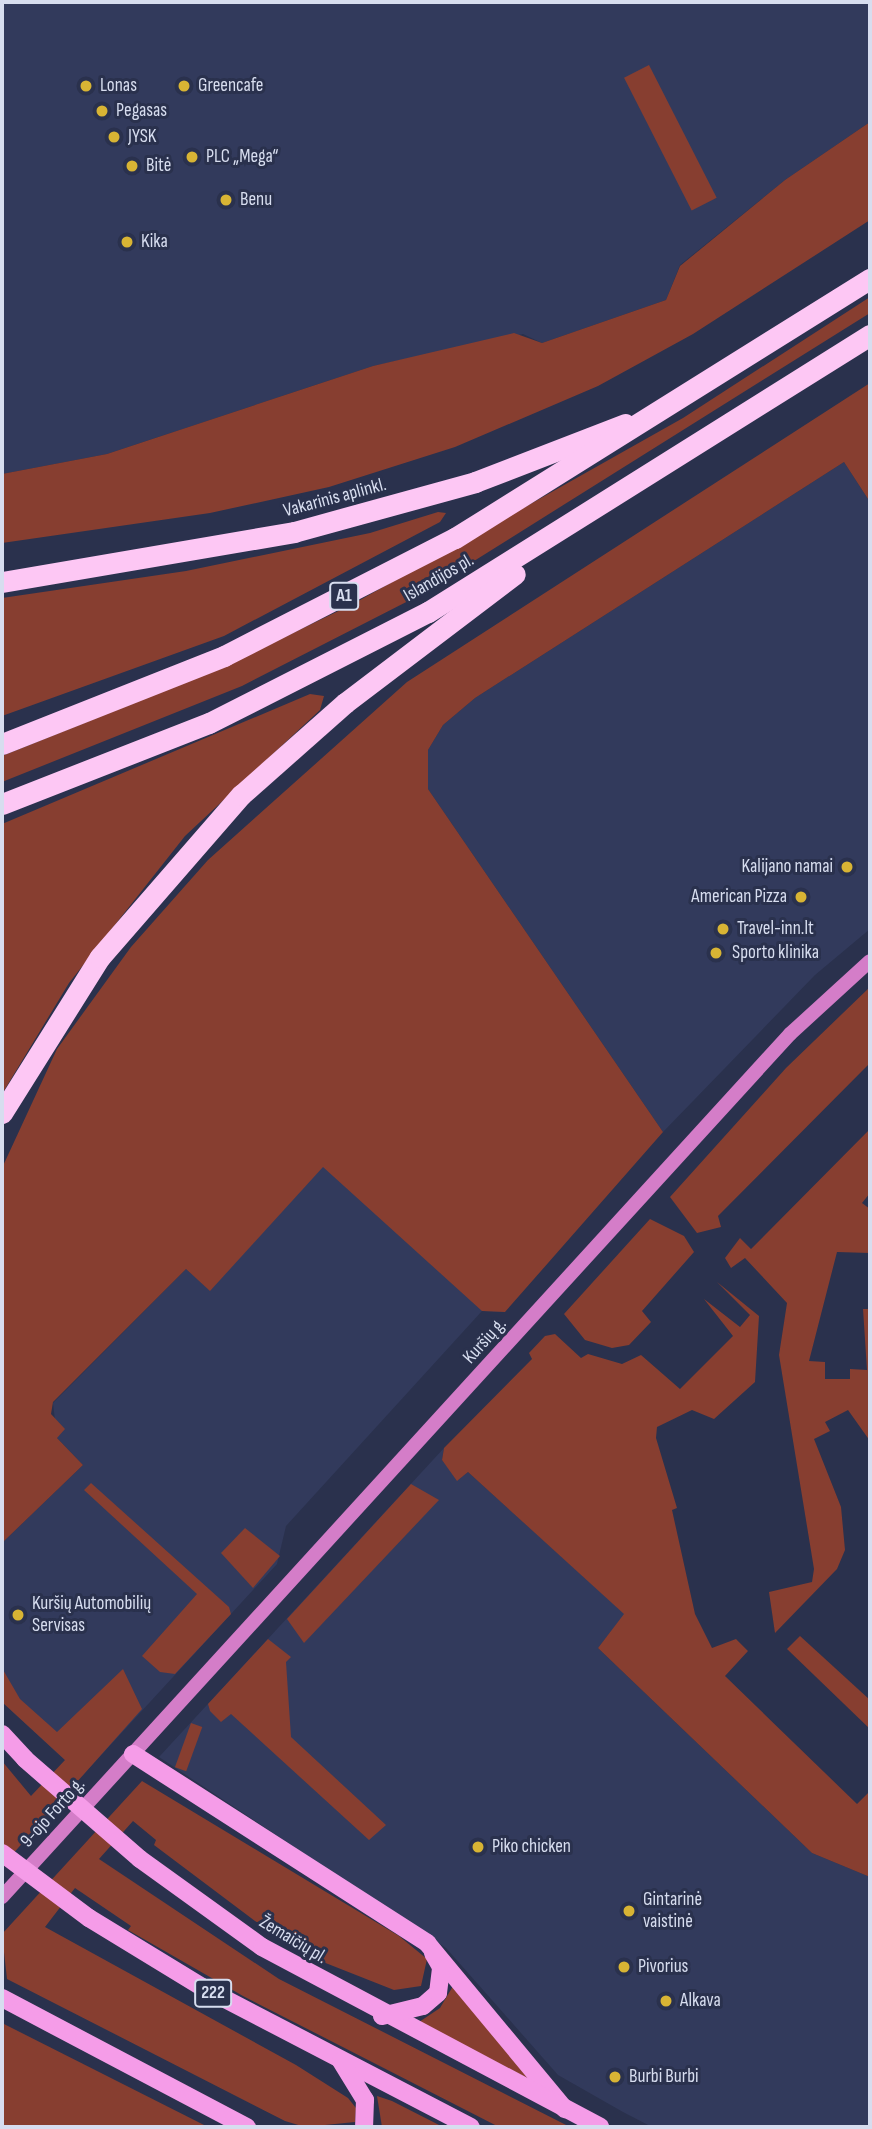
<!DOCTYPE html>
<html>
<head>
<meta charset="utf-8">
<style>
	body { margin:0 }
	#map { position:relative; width:872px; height:2129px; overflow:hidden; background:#2a314d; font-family:"Sofia Sans Condensed",sans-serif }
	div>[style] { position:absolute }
	.built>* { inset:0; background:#323a5c }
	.green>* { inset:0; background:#873e30; transform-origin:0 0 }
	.secondary>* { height:14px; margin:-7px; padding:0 7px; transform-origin:7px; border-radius:7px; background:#d47dc8 }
	.primary>* { height:18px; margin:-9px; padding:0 9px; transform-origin:9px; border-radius:9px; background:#f59ce8 }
	.highway>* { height:21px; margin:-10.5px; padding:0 10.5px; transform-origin:10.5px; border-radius:10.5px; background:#fdc7f4 }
	.primary-bridge>* { height:18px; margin:-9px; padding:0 9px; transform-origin:9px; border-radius:9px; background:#f59ce8 }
	.dots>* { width:19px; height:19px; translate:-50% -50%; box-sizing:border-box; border:4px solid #2a314d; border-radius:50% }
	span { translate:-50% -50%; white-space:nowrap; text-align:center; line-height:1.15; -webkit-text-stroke:6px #2a314d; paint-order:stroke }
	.shield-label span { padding:2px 5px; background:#2a314d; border:2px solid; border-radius:5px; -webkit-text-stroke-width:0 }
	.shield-label { font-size:18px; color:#d7ddef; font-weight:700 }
	.poi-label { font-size:19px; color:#d7ddef }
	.left { translate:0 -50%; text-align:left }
	.right { translate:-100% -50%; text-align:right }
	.street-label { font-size:19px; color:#d7ddef }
	.frame { position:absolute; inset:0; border:4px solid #d7ddef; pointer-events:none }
</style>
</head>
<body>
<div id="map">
	<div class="built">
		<div style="clip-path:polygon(2px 2px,870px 2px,870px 122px,785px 180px,680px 265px,666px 300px,542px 343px,523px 334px,373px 366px,107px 454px,2px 474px)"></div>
		<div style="clip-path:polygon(844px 462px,870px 502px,870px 929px,815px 975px,663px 1132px,428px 789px,428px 750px,443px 725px,475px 698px)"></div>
		<div style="clip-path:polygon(323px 1166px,438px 1270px,505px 1312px,482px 1311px,286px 1526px,277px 1564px,82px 1776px,2px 1702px,2px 1543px,83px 1465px,57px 1438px,53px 1403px,186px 1269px,210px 1290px)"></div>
		<div style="clip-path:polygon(444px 1448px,442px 1460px,458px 1480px,468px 1472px,625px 1614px,598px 1648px,812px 1853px,870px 1877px,870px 2127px,652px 2127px,623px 2112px,558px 2075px,446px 1948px,159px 1757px)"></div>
	</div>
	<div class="green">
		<div style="left:649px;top:65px;width:149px;height:28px;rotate:63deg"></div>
		<div style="clip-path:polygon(870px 122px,870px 220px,693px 334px,598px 386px,455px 447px,329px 487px,210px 513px,2px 543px,2px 474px,107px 454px,373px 366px,514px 333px,542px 343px,666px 300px,680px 266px,785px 180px)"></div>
		<div style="clip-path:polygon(870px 297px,870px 313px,418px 596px,242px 686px,2px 782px,2px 756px,216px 670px,353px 604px,683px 418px)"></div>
		<div style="clip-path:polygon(870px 383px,870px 502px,844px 462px,475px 698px,443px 725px,428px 750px,428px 789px,663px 1132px,505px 1312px,482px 1311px,323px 1167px,210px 1291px,186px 1269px,53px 1402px,51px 1414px,65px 1429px,57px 1438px,83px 1465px,2px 1543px,2px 1168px,57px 1049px,131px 947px,208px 860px,407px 682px)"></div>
		<div style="clip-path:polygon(438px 512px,446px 513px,440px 522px,224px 636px,2px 716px,2px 598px,186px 571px,370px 533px)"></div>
		<div style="clip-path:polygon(310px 694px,324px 696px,320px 710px,185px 836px,69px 983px,2px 1094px,2px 824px)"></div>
		<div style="clip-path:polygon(870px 987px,870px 1063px,718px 1216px,721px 1227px,697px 1233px,670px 1197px,786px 1068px)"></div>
		<div style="clip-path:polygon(870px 1129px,870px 1193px,862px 1203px,870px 1209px,870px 1253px,837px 1252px,809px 1361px,825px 1362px,825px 1379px,850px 1379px,850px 1369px,867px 1370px,863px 1309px,870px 1309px,870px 1441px,848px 1410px,825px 1422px,830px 1431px,814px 1439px,841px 1507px,845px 1550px,837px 1569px,775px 1633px,769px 1592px,812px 1582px,814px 1569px,779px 1355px,787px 1303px,745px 1258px,731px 1268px,725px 1258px,740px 1238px,751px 1249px)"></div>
		<div style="clip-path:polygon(650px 1219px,684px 1236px,694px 1252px,642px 1311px,651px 1322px,629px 1345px,612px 1348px,585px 1340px,564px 1314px)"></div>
		<div style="clip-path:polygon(717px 1282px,759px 1316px,755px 1382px,714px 1419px,692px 1410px,657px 1427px,656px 1438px,677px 1508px,672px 1510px,695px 1614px,712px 1648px,736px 1639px,748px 1651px,725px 1676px,857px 1804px,870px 1791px,870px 1877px,812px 1853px,598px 1648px,624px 1614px,468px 1472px,457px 1481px,442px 1460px,444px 1448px,532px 1359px,529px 1353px,545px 1336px,555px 1334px,581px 1358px,588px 1354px,622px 1364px,641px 1355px,680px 1389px,733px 1336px,704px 1299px,740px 1327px,750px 1315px)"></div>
		<div style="clip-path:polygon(91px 1483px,229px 1607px,231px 1614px,175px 1674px,160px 1672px,142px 1656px,197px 1594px,84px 1490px)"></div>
		<div style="clip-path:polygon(411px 1484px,439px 1500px,304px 1643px,287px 1619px)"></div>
		<div style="clip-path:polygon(245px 1528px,280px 1556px,253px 1588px,221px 1553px)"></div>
		<div style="clip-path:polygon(800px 1636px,870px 1700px,870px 1729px,787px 1649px)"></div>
		<div style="clip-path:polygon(268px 1639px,291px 1657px,286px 1662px,291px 1737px,386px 1825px,369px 1840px,231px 1714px,221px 1722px,210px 1711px,208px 1704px)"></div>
		<div style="clip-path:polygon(2px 1668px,20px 1699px,57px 1732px,123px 1669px,142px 1709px,2px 1866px,2px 1761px,31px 1796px,65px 1760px,2px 1702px)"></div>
		<div style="left:191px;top:1723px;width:12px;height:47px;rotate:20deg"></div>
		<div style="clip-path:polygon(142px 1781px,399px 1936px,427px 1959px,421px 1986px,394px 1990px,323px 1962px,255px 1921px,154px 1845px,156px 1840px,133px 1821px,99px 1859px,279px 1979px,570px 2127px,499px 2127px,243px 1996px,128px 1930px,131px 1926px,75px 1888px,45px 1927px,296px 2065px,348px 2098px,356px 2108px,355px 2122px,305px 2127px,285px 2121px,7px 1979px,2px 1934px)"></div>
		<div style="clip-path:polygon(456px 1981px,529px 2079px,419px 2022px,440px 2008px)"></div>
		<div style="clip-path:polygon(2px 2023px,208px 2127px,2px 2127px)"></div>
		<div style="clip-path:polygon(377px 2096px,392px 2101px,443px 2127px,382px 2127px)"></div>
	</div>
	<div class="secondary">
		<div style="left:2px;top:1897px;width:1169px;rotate:-47.6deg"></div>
		<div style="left:790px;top:1034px;width:108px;rotate:-42.4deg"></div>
	</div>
	<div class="primary">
		<div style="left:2px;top:1734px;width:34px;rotate:47deg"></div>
		<div style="left:133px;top:1754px;width:350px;rotate:32.7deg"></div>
		<div style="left:427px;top:1943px;width:216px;rotate:50.3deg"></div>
		<div style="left:140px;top:1859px;width:150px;rotate:35.8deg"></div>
		<div style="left:262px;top:1947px;width:383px;rotate:28deg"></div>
		<div style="left:89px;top:1918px;width:132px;rotate:31.4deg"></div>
		<div style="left:202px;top:1987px;width:303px;rotate:27.5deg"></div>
		<div style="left:2px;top:1998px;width:277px;rotate:27.8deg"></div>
		<div style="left:382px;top:2016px;width:42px;rotate:-13.7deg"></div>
		<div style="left:423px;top:2006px;width:20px;rotate:-41deg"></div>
		<div style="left:438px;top:1993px;width:26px;rotate:-83deg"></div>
		<div style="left:441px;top:1967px;width:16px;rotate:-120deg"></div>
		<div style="left:341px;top:2061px;width:46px;rotate:58.4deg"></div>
		<div style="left:365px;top:2100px;width:27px;rotate:92deg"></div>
	</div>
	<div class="highway">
		<div style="left:2px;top:582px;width:296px;rotate:-9.7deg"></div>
		<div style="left:294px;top:532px;width:188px;rotate:-15.4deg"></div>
		<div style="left:475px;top:482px;width:161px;rotate:-21.1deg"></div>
		<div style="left:2px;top:744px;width:239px;rotate:-21.6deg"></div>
		<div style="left:224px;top:656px;width:259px;rotate:-27.1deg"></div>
		<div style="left:455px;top:538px;width:489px;rotate:-32deg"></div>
		<div style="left:2px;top:804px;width:222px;rotate:-21.4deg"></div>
		<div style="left:209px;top:723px;width:246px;rotate:-26.9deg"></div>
		<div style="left:428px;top:612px;width:522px;rotate:-32.08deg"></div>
		<div style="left:2px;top:1113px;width:184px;rotate:-57.9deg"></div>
		<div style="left:100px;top:957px;width:215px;rotate:-49deg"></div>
		<div style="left:241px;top:795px;width:139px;rotate:-41.5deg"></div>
		<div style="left:345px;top:703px;width:213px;rotate:-37.2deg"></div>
	</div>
	<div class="primary-bridge">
		<div style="left:25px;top:1759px;width:152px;rotate:41deg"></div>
		<div style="left:2px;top:1853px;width:109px;rotate:36.8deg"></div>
	</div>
	<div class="dots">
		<div style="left:86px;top:86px;background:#d8b434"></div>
		<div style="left:184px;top:86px;background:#d8b434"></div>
		<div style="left:102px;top:111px;background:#d8b434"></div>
		<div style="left:114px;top:137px;background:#d8b434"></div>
		<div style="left:192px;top:157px;background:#d8b434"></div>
		<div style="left:132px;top:166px;background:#d8b434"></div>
		<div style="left:226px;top:200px;background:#d8b434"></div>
		<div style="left:127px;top:242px;background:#d8b434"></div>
		<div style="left:847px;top:867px;background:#d8b434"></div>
		<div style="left:801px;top:897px;background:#d8b434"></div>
		<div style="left:723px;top:929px;background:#d8b434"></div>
		<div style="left:716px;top:953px;background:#d8b434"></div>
		<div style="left:18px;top:1615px;background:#d8b434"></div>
		<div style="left:478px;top:1847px;background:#d8b434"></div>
		<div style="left:629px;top:1911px;background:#d8b434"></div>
		<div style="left:624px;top:1967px;background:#d8b434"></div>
		<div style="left:666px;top:2001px;background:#d8b434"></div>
		<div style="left:615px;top:2077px;background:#d8b434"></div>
	</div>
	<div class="shield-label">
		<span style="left:344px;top:596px">A1</span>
		<span style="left:213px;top:1993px">222</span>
	</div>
	<div class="poi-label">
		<span class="left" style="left:100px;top:86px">Lonas</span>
		<span class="left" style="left:198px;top:86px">Greencafe</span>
		<span class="left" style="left:116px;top:111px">Pegasas</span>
		<span class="left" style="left:128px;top:137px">JYSK</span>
		<span class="left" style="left:206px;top:157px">PLC „Mega“</span>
		<span class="left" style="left:146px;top:166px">Bitė</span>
		<span class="left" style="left:240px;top:200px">Benu</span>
		<span class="left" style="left:141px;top:242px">Kika</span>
		<span class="right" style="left:833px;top:867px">Kalijano namai</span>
		<span class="right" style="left:787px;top:897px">American Pizza</span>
		<span class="left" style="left:737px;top:929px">Travel-inn.lt</span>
		<span class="left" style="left:732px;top:953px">Sporto klinika</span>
		<span class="left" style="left:32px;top:1615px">Kuršių Automobilių<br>Servisas</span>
		<span class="left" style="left:492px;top:1847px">Piko chicken</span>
		<span class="left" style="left:643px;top:1911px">Gintarinė<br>vaistinė</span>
		<span class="left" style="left:638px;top:1967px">Pivorius</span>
		<span class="left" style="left:680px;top:2001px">Alkava</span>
		<span class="left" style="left:629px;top:2077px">Burbi Burbi</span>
	</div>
	<div class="street-label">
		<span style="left:335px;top:498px;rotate:-15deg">Vakarinis aplinkl.</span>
		<span style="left:439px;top:578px;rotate:-30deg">Islandijos pl.</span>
		<span style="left:485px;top:1341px;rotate:-48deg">Kuršių g.</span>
		<span style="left:53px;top:1813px;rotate:-48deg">9-ojo Forto g.</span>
		<span style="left:293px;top:1940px;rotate:31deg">Žemaičių pl.</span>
	</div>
	<div class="frame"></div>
</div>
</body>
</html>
